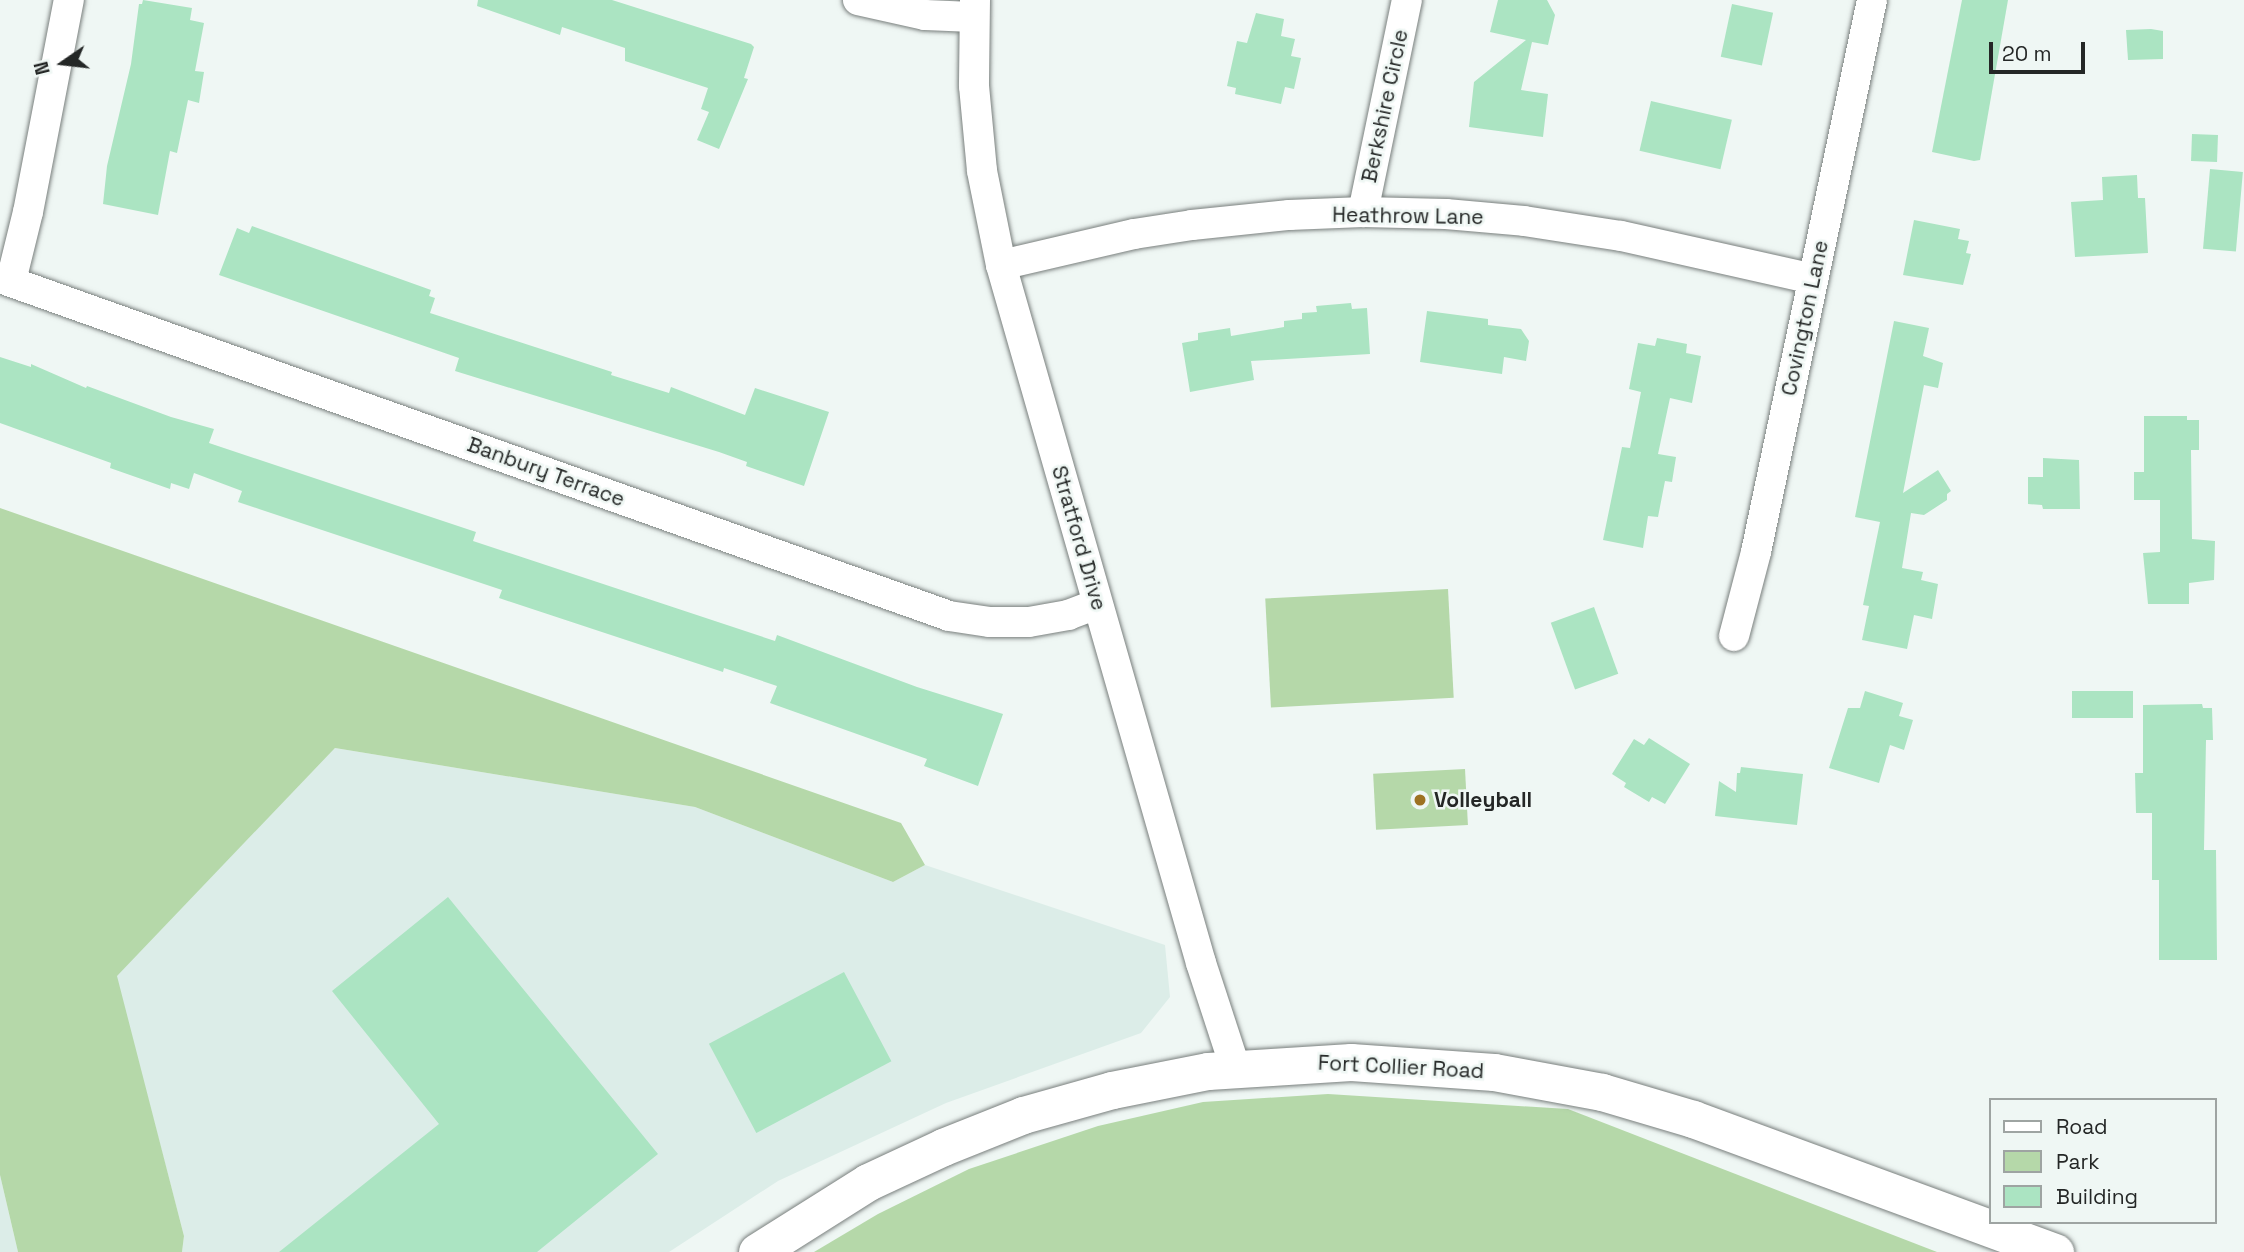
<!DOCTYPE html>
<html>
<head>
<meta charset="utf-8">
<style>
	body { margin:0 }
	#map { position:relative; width:2244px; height:1252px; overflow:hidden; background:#eff7f4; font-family:"Space Grotesk",sans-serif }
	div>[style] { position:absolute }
	.built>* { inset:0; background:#dcede8 }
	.green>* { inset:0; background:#b5d8a9; transform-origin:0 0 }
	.building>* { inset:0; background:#abe4c2; transform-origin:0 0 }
	.roads { filter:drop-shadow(0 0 2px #797f7d) drop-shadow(0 0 2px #797f7d) }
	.minor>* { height:30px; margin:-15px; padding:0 15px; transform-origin:15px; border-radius:15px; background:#fff }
	.tertiary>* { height:37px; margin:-18.5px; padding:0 18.5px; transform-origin:18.5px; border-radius:18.5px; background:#fff }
	.dots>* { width:19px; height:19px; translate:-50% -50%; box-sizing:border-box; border:4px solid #eff7f4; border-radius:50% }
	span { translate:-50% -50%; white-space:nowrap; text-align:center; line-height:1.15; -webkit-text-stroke:5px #eff7f4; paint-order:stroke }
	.street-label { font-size:21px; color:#242726 }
	.poi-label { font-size:21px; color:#242726; font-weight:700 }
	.left { translate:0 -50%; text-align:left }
	.legend { position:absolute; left:1989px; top:1098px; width:228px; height:126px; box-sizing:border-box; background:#eff7f4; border:2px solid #9ea4a2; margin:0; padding:9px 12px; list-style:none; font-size:21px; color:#242726 }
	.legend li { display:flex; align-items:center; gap:14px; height:35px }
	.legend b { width:35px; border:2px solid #9ea4a2 }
	.north { position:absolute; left:28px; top:28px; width:70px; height:70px; -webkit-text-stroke:5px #eff7f4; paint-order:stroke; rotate:256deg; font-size:19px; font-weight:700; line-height:28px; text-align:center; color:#242726 }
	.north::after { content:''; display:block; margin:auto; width:24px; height:32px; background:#242726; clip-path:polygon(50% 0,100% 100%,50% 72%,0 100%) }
	.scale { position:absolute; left:1989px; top:42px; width:96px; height:32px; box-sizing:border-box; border:4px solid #242726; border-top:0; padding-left:9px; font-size:21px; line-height:24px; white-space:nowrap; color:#242726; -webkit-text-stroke:5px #eff7f4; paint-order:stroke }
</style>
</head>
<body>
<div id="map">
	<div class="built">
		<div style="clip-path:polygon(335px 748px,695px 807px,893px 882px,925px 865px,1165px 945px,1170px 997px,1141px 1033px,946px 1103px,778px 1181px,669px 1252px,182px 1252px,184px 1236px,116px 976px)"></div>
		<div style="clip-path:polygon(0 1175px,18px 1252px,0 1252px)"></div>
	</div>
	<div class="green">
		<div style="clip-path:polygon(0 508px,901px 823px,925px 865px,893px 882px,695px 807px,335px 748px,117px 976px,184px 1236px,182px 1252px,18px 1252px,0 1175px)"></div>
		<div style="left:1448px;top:589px;width:109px;height:183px;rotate:87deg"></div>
		<div style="left:1465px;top:769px;width:56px;height:92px;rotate:87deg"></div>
		<div style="clip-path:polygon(1328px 1094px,1568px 1109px,1937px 1252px,814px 1252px,878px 1214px,969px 1169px,1098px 1126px,1203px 1102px)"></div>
	</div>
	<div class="building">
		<div style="clip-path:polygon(143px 0,192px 8px,190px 20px,204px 23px,195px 71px,204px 72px,199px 103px,188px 100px,177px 153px,170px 151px,158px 215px,103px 204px,107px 166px,131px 64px,139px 4px,142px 4px)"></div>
		<div style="clip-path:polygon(478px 0,612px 0,751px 44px,754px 47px,744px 78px,748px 79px,719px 149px,697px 140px,709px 112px,701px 109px,708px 88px,625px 61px,625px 48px,562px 27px,560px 35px,477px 6px)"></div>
		<div style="clip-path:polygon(1498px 0,1547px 0,1555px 15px,1548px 45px,1532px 42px,1521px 90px,1548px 94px,1543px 137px,1469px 127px,1474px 82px,1526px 40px,1490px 32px)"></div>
		<div style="clip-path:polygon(1962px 0,2008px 0,1980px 160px,1974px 161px,1932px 152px)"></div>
		<div style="left:1732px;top:4px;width:42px;height:54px;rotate:12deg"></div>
		<div style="clip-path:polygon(1256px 13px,1284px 19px,1281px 36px,1295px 39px,1291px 56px,1301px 58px,1294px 89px,1285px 87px,1281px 104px,1235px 94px,1236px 88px,1227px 86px,1237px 41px,1247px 43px)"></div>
		<div style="clip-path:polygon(2151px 29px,2163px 31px,2163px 59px,2128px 60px,2126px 30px)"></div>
		<div style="left:1651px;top:101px;width:83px;height:51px;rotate:13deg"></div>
		<div style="left:2192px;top:134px;width:26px;height:27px;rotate:2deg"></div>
		<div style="left:2210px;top:169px;width:33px;height:80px;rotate:5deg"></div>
		<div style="clip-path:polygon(2137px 175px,2138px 198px,2145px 198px,2148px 253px,2075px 257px,2071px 202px,2103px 200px,2102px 177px)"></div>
		<div style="clip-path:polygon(1914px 220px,1960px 229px,1958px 239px,1969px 241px,1966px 253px,1971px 254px,1963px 285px,1903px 275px)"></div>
		<div style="clip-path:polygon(252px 226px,431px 290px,429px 296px,435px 298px,430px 313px,612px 372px,611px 375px,669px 393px,671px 387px,745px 415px,755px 388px,829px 412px,804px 486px,746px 466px,747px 462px,719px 452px,455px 371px,459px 358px,219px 275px,237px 228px,249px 233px)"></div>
		<div style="clip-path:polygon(1351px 303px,1352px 309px,1367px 308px,1370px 354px,1251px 361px,1254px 380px,1190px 392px,1182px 343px,1198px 340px,1198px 333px,1230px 328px,1231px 336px,1284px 327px,1284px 321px,1302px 319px,1302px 313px,1317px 312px,1316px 306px)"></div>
		<div style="clip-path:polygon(1427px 311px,1488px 319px,1488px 325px,1521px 329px,1529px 341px,1526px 361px,1504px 357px,1502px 374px,1420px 362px)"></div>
		<div style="clip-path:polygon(1894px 321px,1929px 328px,1923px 356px,1943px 363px,1938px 388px,1924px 385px,1903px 493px,1938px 470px,1951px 491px,1947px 494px,1947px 500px,1924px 515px,1911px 513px,1902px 568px,1923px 572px,1921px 580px,1938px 584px,1932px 619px,1914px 615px,1907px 649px,1862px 640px,1869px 606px,1863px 605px,1880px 522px,1855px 517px)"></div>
		<div style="clip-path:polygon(1657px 338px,1687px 344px,1686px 353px,1701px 356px,1692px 403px,1670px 398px,1658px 454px,1676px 457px,1672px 482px,1665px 481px,1658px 517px,1648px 516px,1643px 548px,1603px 540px,1622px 447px,1630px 448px,1641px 392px,1629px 389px,1638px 343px,1655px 346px)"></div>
		<div style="clip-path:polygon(0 357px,31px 367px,31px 364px,86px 388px,87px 386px,171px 417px,214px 429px,209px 443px,476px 532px,473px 541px,775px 641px,777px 635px,917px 687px,1003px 714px,978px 786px,924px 766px,927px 759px,770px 703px,777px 686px,724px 668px,723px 672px,499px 598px,502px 590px,238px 502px,242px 491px,194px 473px,189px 489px,171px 483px,170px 489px,110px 468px,111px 463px,0 423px)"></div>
		<div style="clip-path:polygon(2144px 416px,2187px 416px,2187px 420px,2199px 420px,2199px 450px,2191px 450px,2192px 539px,2215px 541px,2214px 580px,2189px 583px,2189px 604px,2148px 604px,2143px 553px,2160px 552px,2160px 500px,2134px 500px,2134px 472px,2144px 472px)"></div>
		<div style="clip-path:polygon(2043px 458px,2079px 460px,2080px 509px,2043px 509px,2042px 505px,2028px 504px,2028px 477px,2043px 477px)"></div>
		<div style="left:1594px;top:607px;width:71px;height:46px;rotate:70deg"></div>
		<div style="clip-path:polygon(1865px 691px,1903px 703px,1899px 716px,1913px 720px,1904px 750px,1890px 745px,1879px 783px,1829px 768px,1848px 708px,1860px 708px)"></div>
		<div style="left:2133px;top:691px;width:27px;height:61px;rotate:90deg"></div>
		<div style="clip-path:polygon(2202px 704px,2203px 708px,2212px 708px,2213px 740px,2206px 740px,2204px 850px,2216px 850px,2217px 960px,2159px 960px,2159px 880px,2152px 880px,2152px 813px,2136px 813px,2135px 773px,2143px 773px,2143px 705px)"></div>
		<div style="clip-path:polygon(1649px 738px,1690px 764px,1665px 804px,1652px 797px,1649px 802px,1624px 787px,1626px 783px,1612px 774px,1634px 739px,1644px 745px)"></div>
		<div style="clip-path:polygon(1741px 767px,1803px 774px,1797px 825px,1715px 816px,1719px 781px,1736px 792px,1737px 773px,1740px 773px)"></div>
		<div style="clip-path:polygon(448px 897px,658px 1154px,537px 1252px,279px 1252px,439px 1124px,332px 991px)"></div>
		<div style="left:844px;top:972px;width:101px;height:153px;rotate:62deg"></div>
	</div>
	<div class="roads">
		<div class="minor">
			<div style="left:858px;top:0;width:69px;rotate:12.6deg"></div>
			<div style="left:925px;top:15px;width:48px;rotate:2.4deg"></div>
			<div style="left:975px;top:0;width:86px;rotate:90.7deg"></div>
			<div style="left:974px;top:86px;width:85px;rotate:84.6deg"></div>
			<div style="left:982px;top:171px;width:96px;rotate:78.6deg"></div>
			<div style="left:1001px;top:265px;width:726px;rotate:74.01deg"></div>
			<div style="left:1201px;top:963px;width:109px;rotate:71.9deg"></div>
			<div style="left:1363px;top:212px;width:217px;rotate:-78.3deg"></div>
			<div style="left:1001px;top:265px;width:137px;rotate:-13.1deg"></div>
			<div style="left:1134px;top:234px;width:59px;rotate:-8.8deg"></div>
			<div style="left:1192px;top:225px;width:98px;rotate:-5.9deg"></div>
			<div style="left:1289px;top:215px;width:74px;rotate:-2.3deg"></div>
			<div style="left:1363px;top:212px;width:83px;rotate:1.4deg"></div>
			<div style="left:1446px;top:214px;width:78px;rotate:5.1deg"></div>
			<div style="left:1524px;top:221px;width:98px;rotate:8.8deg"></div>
			<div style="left:1621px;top:236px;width:197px;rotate:12.6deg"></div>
			<div style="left:0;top:278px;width:1007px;rotate:19.6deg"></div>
			<div style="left:949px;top:616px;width:40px;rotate:8.5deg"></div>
			<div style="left:989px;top:622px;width:40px"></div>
			<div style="left:1029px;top:622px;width:40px;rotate:-10deg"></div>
			<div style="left:1068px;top:615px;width:31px;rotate:-21deg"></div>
			<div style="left:11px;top:281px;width:71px;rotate:-76.2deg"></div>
			<div style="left:28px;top:212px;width:216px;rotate:-79.1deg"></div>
			<div style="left:1734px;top:636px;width:87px;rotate:-75.3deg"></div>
			<div style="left:1756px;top:552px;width:564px;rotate:-78.13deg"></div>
		</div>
		<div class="tertiary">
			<div style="left:757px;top:1252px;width:131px;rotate:-32.2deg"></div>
			<div style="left:868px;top:1182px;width:83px;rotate:-25deg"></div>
			<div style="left:943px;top:1147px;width:86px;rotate:-21.8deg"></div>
			<div style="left:1023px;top:1115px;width:92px;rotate:-15.7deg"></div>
			<div style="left:1112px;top:1090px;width:98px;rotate:-11.2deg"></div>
			<div style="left:1208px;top:1071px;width:143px;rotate:-3.6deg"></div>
			<div style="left:1351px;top:1062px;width:143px;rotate:4deg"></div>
			<div style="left:1494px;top:1072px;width:110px;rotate:10.5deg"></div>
			<div style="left:1602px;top:1092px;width:95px;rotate:16.5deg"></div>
			<div style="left:1693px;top:1119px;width:386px;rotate:20.2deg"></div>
		</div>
	</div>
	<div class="dots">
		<div style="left:1420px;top:800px;background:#9d7222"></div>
	</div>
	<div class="street-label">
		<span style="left:1385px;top:106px;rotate:-78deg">Berkshire Circle</span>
		<span style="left:1408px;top:216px;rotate:1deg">Heathrow Lane</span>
		<span style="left:1805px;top:318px;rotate:-78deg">Covington Lane</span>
		<span style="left:546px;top:472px;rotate:20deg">Banbury Terrace</span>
		<span style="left:1079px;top:538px;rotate:74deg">Stratford Drive</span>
		<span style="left:1401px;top:1067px;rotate:3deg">Fort Collier Road</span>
	</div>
	<div class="poi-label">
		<span class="left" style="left:1434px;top:800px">Volleyball</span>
	</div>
	<ul class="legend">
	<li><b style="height:9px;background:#fff"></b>Road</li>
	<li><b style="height:19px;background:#b5d8a9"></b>Park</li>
	<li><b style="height:19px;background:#abe4c2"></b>Building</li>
	</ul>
	<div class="north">N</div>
	<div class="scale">20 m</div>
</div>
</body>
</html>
